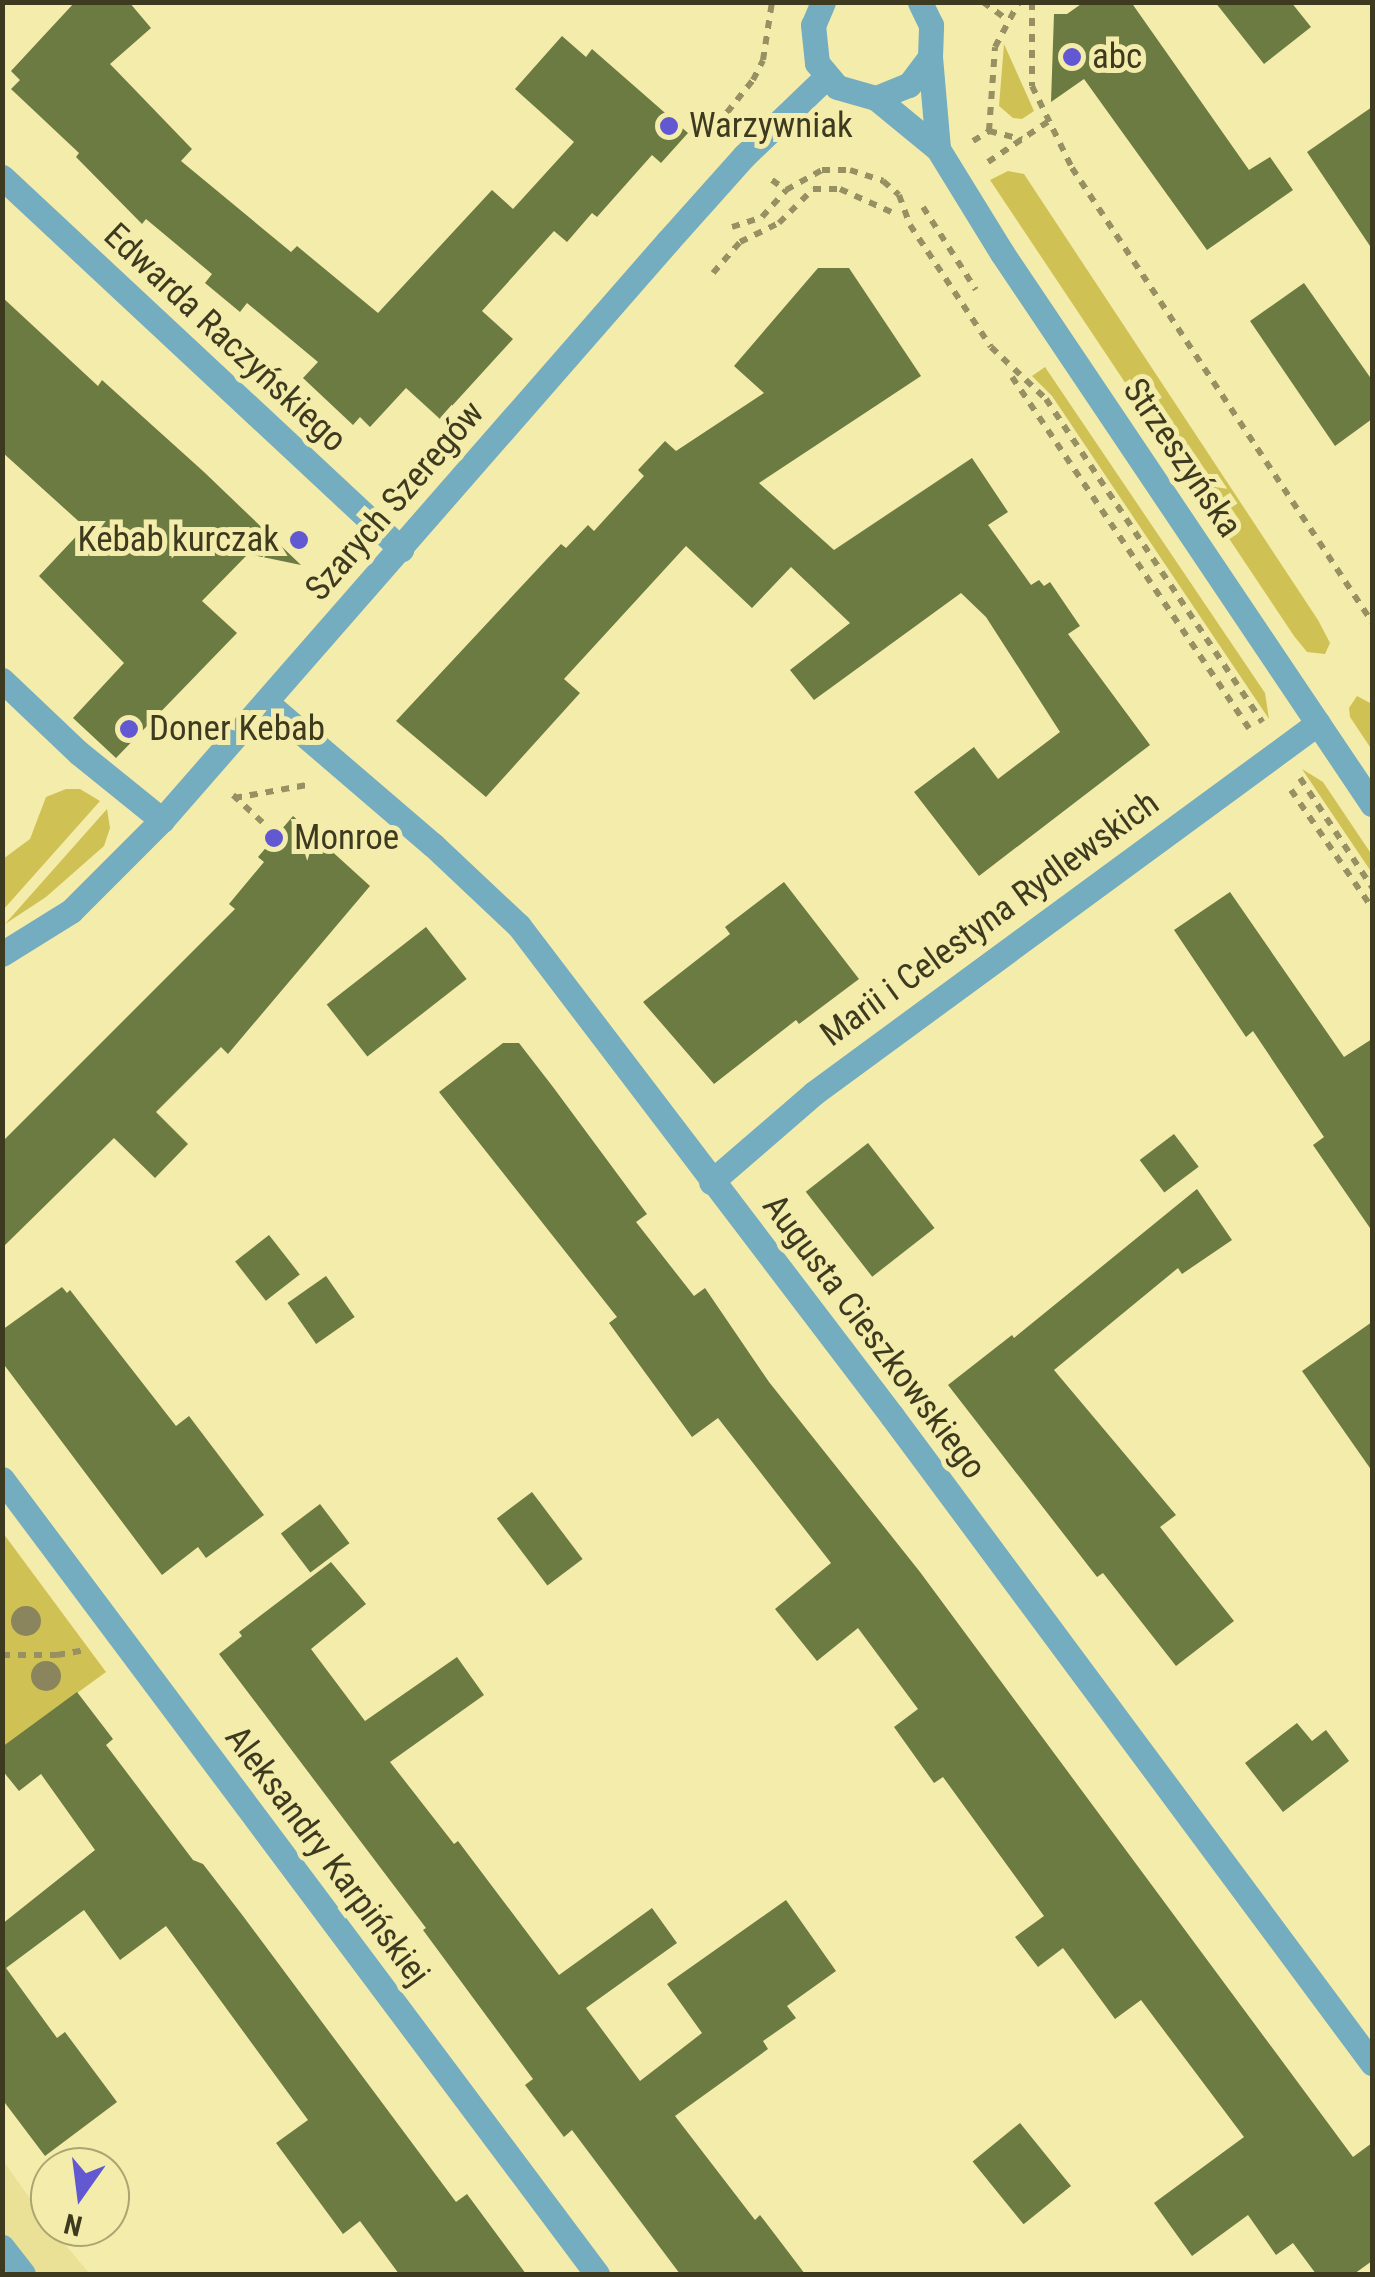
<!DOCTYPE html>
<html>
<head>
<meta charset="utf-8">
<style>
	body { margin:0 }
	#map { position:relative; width:1375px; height:2277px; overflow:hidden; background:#f4ecaa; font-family:"Roboto Condensed",sans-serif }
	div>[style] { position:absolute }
	.built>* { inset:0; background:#eae096 }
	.green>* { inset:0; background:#d0c155 }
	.building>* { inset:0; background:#6b7b41; transform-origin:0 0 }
	.path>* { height:6px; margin-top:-3px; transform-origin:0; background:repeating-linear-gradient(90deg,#969062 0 8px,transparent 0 16px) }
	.service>* { height:25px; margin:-12.5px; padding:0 12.5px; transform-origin:12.5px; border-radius:12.5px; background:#74acc0 }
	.minor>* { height:25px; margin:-12.5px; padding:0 12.5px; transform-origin:12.5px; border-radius:12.5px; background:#74acc0 }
	.tertiary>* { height:25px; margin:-12.5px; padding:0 12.5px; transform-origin:12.5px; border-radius:12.5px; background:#74acc0 }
	.trees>* { width:30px; height:30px; margin:-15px; border-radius:50%; background:#8a855c }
	.dots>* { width:28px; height:28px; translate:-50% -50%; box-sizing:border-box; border:5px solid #f4ecaa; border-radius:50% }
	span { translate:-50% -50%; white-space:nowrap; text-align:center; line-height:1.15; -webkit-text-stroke:10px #f4ecaa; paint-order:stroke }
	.poi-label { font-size:35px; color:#3d3a1f }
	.left { translate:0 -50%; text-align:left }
	.right { translate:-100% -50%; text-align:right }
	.street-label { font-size:35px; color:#3d3a1f }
	.frame { position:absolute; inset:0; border:5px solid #3d3a1f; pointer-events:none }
	.north { position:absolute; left:30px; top:2147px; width:100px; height:100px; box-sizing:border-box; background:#f4ecaa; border:2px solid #aba572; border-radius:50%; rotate:194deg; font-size:28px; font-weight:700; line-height:40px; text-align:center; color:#3d3a1f }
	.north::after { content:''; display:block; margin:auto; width:35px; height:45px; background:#6259d2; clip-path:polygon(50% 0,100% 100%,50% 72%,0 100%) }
</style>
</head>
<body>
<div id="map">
	<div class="built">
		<div style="clip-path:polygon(2px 2159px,50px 2227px,90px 2274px,3px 2274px)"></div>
	</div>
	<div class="green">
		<div style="clip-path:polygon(1004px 44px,1034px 111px,1022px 119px,1013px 118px,999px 106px)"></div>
		<div style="clip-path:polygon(1008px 171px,1024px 174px,1318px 620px,1330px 643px,1325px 654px,1307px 652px,1294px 636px,990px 180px)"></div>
		<div style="clip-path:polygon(1045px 367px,1265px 693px,1269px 719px,1052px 396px,1032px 376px)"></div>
		<div style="clip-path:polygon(1357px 696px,1372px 704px,1372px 750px,1350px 717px,1349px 708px)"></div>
		<div style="clip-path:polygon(1302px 769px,1323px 782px,1372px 855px,1372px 873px)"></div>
		<div style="clip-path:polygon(66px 789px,80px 789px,100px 801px,3px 910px,3px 859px,30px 839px,46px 797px)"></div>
		<div style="clip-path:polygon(107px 809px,110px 828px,104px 846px,46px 897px,5px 924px)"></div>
		<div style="clip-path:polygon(3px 1533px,106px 1672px,3px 1747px)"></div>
	</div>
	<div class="building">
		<div style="clip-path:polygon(75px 2px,129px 2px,151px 28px,110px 64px,192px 149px,181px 161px,291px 252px,297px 246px,378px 313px,492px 190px,513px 209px,574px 142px,515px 89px,562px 36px,586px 57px,592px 49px,688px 133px,661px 163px,652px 155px,597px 217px,592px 213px,567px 242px,554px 231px,482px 311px,513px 339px,440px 419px,406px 388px,370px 427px,360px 417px,353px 425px,303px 378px,318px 362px,247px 303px,240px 312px,205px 283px,212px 274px,146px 219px,142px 224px,76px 157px,79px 153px,11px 89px,20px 80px,11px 71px)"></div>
		<div style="clip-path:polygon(1084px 2px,1131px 2px,1249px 170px,1270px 157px,1293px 190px,1207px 250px,1084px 79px,1051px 102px,1054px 14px,1067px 14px)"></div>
		<div style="clip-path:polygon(1215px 2px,1291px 2px,1311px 27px,1264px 64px)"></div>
		<div style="clip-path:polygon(1372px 107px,1372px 249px,1307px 152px)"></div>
		<div style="clip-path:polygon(818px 268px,849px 268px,921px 376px,759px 483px,834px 550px,972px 458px,1008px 512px,988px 525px,1031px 585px,1039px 580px,1044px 586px,1050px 582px,1080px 626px,1068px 634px,1150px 745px,979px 876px,914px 792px,974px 747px,998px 779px,1060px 732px,986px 617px,961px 593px,814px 700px,790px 670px,850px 623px,791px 567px,752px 608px,686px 546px,564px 679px,580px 693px,486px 797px,396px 721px,561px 544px,566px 548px,588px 525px,594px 531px,644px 476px,638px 470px,665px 441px,676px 451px,764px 393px,734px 366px)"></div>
		<div style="clip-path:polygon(1304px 283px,1372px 380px,1372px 419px,1335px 446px,1250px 321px)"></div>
		<div style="clip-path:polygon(2px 297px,98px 386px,102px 380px,204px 472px,301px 565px,248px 554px,202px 601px,237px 633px,116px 758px,73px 718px,124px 663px,39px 576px,85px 527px,2px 452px)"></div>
		<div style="clip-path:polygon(293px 816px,370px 886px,228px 1054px,221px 1047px,156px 1112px,188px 1144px,155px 1178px,114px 1138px,2px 1248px,2px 1142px,235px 909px,229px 904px,264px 862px,258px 857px)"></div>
		<div style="clip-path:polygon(784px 882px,859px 979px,799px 1024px,796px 1020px,714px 1084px,643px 1002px,730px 934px,725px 927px)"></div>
		<div style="clip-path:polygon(1230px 892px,1344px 1057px,1372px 1039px,1372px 1231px,1313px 1145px,1324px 1137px,1253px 1031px,1246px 1037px,1174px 930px)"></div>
		<div style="left:426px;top:927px;width:66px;height:126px;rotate:52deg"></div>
		<div style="clip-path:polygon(503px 1043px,519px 1043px,553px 1087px,647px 1214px,636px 1222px,694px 1296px,705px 1288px,769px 1382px,920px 1572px,1353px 2157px,1372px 2143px,1372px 2261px,1354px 2274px,1316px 2274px,1293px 2243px,1276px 2255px,1248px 2215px,1192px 2256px,1154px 2203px,1244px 2137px,1141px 2000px,1115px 2019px,1063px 1948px,1038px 1967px,1015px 1937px,1044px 1916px,943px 1777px,934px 1783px,894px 1727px,918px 1709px,858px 1628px,817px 1661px,775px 1609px,831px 1563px,718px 1418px,692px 1437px,609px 1323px,617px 1317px,439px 1092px)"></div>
		<div style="left:1174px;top:1134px;width:41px;height:43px;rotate:53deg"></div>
		<div style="left:868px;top:1143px;width:108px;height:79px;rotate:52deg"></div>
		<div style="clip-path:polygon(1197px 1189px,1232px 1240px,1182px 1274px,1178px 1268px,1054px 1370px,1176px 1515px,1160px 1527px,1234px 1621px,1176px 1666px,1103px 1573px,1097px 1577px,948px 1385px,1012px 1335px,1014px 1338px)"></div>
		<div style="left:269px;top:1235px;width:50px;height:43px;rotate:52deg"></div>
		<div style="left:326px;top:1276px;width:50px;height:47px;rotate:55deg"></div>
		<div style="clip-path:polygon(62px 1287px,67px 1293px,70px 1290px,176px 1426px,189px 1416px,264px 1515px,206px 1558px,198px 1547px,162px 1575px,2px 1362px,2px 1330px)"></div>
		<div style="clip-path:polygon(1372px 1322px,1372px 1471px,1302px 1371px)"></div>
		<div style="left:532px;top:1492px;width:84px;height:44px;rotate:53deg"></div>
		<div style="left:320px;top:1504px;width:49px;height:49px;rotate:53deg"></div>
		<div style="clip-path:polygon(331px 1562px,366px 1604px,311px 1649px,365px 1721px,457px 1657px,484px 1695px,390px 1762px,454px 1844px,458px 1841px,559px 1975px,652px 1908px,677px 1943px,586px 2008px,640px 2081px,702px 2033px,667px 1984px,786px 1900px,836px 1971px,787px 2006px,796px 2018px,763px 2041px,768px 2049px,675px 2116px,755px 2220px,760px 2215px,805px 2274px,680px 2274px,572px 2130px,564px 2137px,525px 2085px,533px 2079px,423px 1930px,426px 1928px,219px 1654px,242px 1636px,239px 1632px)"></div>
		<div style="clip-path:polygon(77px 1692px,113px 1739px,106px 1745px,193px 1860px,203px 1864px,243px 1916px,456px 2202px,467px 2194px,526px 2274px,399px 2274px,360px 2221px,343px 2234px,276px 2143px,308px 2120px,166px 1926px,120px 1960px,84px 1910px,6px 1968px,57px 2038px,65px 2032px,117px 2102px,45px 2156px,2px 2099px,2px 1924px,95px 1850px,41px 1774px,19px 1791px,2px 1770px,2px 1747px)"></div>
		<div style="clip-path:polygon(1297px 1723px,1312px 1741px,1326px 1730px,1349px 1761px,1283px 1812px,1245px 1763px)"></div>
		<div style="left:1020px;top:2123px;width:81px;height:61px;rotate:51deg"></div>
	</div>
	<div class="path">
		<div style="left:983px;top:2px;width:31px;rotate:36deg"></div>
		<div style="left:1032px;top:2px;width:84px;rotate:90deg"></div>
		<div style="left:1032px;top:86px;width:91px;rotate:64deg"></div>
		<div style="left:1072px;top:168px;width:544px;rotate:56.54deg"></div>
		<div style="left:717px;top:125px;width:58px;rotate:-51.3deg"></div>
		<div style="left:753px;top:80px;width:22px;rotate:-63deg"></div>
		<div style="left:763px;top:60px;width:59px;rotate:-81.2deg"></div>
		<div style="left:989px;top:131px;width:34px;rotate:14deg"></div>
		<div style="left:973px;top:141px;width:19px;rotate:-32deg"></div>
		<div style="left:989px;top:131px;width:84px;rotate:-85.9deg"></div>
		<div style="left:995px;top:47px;width:51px;rotate:-61.9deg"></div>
		<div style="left:988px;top:162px;width:73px;rotate:-33.9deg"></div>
		<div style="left:772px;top:180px;width:17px;rotate:36deg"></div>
		<div style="left:786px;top:190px;width:41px;rotate:-29.1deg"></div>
		<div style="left:822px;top:170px;width:28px"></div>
		<div style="left:850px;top:170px;width:35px;rotate:18deg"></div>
		<div style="left:883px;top:181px;width:21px;rotate:41deg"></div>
		<div style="left:899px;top:195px;width:32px;rotate:70deg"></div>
		<div style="left:910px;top:225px;width:146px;rotate:56.4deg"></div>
		<div style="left:991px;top:347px;width:76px;rotate:43.4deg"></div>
		<div style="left:1046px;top:399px;width:389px;rotate:56.2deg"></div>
		<div style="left:923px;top:207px;width:98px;rotate:57.4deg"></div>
		<div style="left:732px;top:227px;width:32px;rotate:-18deg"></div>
		<div style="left:762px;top:217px;width:36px;rotate:-48deg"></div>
		<div style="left:713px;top:273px;width:41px;rotate:-48.9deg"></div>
		<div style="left:740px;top:242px;width:43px;rotate:-26deg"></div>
		<div style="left:779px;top:223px;width:48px;rotate:-45deg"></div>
		<div style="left:813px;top:189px;width:27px"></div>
		<div style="left:840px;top:189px;width:61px;rotate:24.1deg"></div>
		<div style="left:1012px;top:377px;width:424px;rotate:56deg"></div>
		<div style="left:168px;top:728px;width:18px;rotate:41deg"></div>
		<div style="left:1300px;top:778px;width:131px;rotate:56.6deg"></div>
		<div style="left:1291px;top:790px;width:143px;rotate:55.5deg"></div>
		<div style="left:233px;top:795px;width:59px;rotate:42.9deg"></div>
		<div style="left:234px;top:798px;width:74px;rotate:-10.1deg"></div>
		<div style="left:2px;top:1655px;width:55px"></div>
		<div style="left:57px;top:1655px;width:29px;rotate:-10deg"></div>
	</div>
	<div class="service">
		<div style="left:2px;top:680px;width:106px;rotate:43.5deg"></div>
		<div style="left:79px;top:753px;width:107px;rotate:38.9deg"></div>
		<div style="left:2px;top:2247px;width:34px;rotate:52deg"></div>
	</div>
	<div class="minor">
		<div style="left:2px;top:177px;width:546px;rotate:42.99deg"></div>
		<div style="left:266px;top:702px;width:220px;rotate:40.6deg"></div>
		<div style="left:433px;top:845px;width:118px;rotate:43.3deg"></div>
		<div style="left:519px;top:926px;width:616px;rotate:52.72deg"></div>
		<div style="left:892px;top:1416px;width:806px;rotate:53.43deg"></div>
		<div style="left:711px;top:1182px;width:136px;rotate:-40.8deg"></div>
		<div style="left:814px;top:1093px;width:625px;rotate:-36.28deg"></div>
		<div style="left:2px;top:1479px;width:993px;rotate:53.19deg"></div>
	</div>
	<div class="tertiary">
		<div style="left:823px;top:2px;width:25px;rotate:113deg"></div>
		<div style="left:813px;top:25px;width:38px;rotate:84deg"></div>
		<div style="left:817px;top:63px;width:31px;rotate:50deg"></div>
		<div style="left:837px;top:87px;width:41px;rotate:15.8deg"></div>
		<div style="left:876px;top:98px;width:35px;rotate:-22deg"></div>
		<div style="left:909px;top:85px;width:35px;rotate:-53deg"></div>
		<div style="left:930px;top:57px;width:32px;rotate:-88deg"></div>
		<div style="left:931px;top:25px;width:25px;rotate:-116deg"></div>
		<div style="left:930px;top:57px;width:92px;rotate:85deg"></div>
		<div style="left:876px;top:98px;width:80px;rotate:39.4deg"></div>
		<div style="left:938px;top:149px;width:122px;rotate:58.4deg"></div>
		<div style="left:1002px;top:253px;width:664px;rotate:56.12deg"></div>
		<div style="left:2px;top:954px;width:81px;rotate:-31.9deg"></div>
		<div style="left:71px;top:911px;width:129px;rotate:-45deg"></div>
		<div style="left:162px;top:820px;width:769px;rotate:-48.85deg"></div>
		<div style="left:668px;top:241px;width:114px;rotate:-48.2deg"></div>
		<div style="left:744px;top:156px;width:114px;rotate:-43.9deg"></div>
	</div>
	<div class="trees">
		<div style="left:26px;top:1621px"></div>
		<div style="left:46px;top:1676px"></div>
	</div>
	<div class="dots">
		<div style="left:1072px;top:57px;background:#6259d2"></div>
		<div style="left:669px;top:126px;background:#6259d2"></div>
		<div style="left:299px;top:540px;background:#6259d2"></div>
		<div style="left:129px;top:729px;background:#6259d2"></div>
		<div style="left:274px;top:838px;background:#6259d2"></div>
	</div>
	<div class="poi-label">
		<span class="left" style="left:1092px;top:57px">abc</span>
		<span class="left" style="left:689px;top:126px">Warzywniak</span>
		<span class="right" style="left:279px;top:540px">Kebab kurczak</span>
		<span class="left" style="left:149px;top:729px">Doner Kebab</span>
		<span class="left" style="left:294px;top:838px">Monroe</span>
	</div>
	<div class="street-label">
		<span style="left:225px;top:338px;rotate:43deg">Edwarda Raczyńskiego</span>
		<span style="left:1182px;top:458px;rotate:56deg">Strzeszyńska</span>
		<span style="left:395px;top:501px;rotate:-49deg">Szarych Szeregów</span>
		<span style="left:990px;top:919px;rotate:-36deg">Marii i Celestyna Rydlewskich</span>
		<span style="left:874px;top:1337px;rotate:53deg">Augusta Cieszkowskiego</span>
		<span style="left:327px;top:1856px;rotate:53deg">Aleksandry Karpińskiej</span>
	</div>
	<div class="frame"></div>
	<div class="north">N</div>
</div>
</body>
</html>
